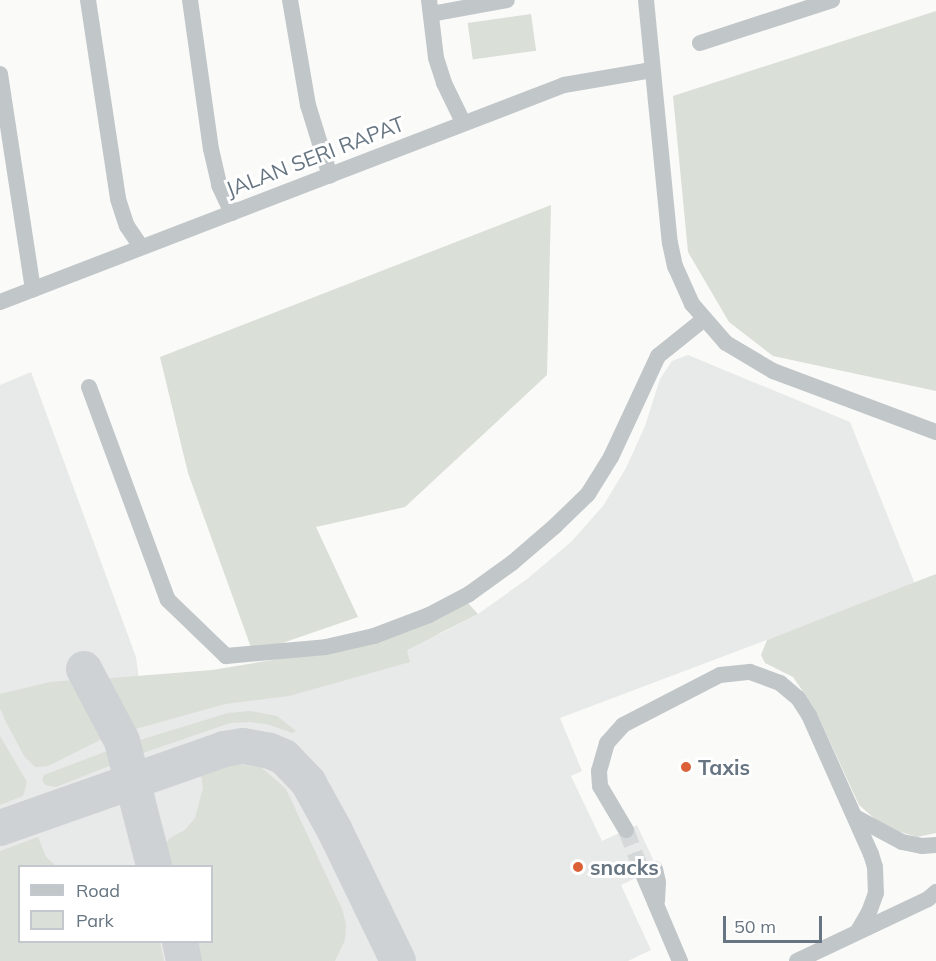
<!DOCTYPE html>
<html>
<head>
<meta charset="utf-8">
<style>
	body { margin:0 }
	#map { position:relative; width:936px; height:961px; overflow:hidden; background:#fafaf8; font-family:Mulish,sans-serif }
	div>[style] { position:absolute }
	.built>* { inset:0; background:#e8e9e9 }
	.green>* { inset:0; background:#dadfd7; transform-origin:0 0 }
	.taxiway>* { height:36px; margin:-18px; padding:0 18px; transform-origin:18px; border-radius:18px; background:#ced2d4 }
	.minor-tunnel>* { height:16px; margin-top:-8px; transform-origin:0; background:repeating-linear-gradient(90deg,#d5d9da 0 16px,transparent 0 24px) }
	.minor>* { height:16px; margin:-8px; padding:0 8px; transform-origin:8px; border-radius:8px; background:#c1c6c9 }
	.dots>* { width:16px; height:16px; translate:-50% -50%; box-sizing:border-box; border:3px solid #fff; border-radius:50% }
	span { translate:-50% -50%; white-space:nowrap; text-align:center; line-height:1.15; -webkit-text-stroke:6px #fff; paint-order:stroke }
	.street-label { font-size:21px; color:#667581 }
	.poi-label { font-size:21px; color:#667581; font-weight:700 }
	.left { translate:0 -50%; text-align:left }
	.legend { position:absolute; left:18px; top:865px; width:195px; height:78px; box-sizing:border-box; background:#fff; border:2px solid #c2c8cd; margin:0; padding:8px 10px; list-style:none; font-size:18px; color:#667581 }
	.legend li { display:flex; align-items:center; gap:12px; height:30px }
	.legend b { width:30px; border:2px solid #c2c8cd }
	.scale { position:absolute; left:723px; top:916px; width:99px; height:27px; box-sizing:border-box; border:3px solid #667581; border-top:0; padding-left:8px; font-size:18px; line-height:21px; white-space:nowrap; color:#667581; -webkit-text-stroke:4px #fff; paint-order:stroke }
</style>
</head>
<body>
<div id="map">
	<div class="built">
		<div style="clip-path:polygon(evenodd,688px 355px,850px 422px,915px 584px,560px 718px,582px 771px,571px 776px,602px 841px,637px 825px,657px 868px,621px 885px,651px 950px,628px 961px,0 961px,0 385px,31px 372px,136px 657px,140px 686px,440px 634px,478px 614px,527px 579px,571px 542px,603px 506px,626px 468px,645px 426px,660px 379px,672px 361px,688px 355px,20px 866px,212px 866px,212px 942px,20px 942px,20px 866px)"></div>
	</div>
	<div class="green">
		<div style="clip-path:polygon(936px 11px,936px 391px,773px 356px,729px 322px,688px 252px,673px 96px)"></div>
		<div style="left:531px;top:14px;width:37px;height:64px;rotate:82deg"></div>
		<div style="clip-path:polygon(551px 205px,547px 375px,405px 507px,316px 527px,358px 617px,253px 653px,188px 473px,160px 357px)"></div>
		<div style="clip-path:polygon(936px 574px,936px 833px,917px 837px,884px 827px,859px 805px,815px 709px,793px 677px,765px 663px,761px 655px,767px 640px)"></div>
		<div style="clip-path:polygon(468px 603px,478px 614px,407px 650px,410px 662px,289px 696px,225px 704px,132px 730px,125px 727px,100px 679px,212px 670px,328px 651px)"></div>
		<div style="clip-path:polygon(76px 680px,92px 701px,110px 735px,48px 766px,35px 767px,24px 756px,5px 720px,0 708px,0 694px,50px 682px)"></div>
		<div style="clip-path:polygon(250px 711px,277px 716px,296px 731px,292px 733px,267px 724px,251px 722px,230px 723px,143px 753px,139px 744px,140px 740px,228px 713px)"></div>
		<div style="clip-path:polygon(0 736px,27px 782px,23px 796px,0 805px)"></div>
		<div style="clip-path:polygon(110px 750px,117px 752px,122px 761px,56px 787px,45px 785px,42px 780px,44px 775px)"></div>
		<div style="clip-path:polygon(228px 763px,261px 767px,286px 789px,342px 909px,346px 924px,345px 940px,335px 961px,199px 961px,192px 942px,212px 942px,212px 866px,162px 866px,158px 859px,161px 848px,170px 838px,185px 830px,195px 818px,203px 788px,201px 774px)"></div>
		<div style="clip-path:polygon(38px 837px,46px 857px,56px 866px,20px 866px,20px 942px,160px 942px,164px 961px,0 961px,0 851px)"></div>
	</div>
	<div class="taxiway">
		<div style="left:84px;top:669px;width:81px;rotate:62.2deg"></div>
		<div style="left:122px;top:741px;width:129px;rotate:75.6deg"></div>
		<div style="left:0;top:828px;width:238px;rotate:-19.4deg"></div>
		<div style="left:224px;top:749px;width:19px;rotate:-9deg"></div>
		<div style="left:243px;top:746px;width:27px;rotate:10deg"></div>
		<div style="left:270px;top:751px;width:15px;rotate:23deg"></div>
		<div style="left:284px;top:757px;width:35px;rotate:46deg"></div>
		<div style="left:308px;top:782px;width:56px;rotate:61.1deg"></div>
		<div style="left:335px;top:831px;width:144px;rotate:64.1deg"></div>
		<div style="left:180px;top:942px;width:19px;rotate:78deg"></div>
	</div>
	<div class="minor-tunnel">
		<div style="left:626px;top:830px;width:47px;rotate:68.9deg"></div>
	</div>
	<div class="minor">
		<div style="left:88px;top:0;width:201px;rotate:81.4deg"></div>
		<div style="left:118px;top:199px;width:28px;rotate:72deg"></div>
		<div style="left:127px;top:226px;width:25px;rotate:56deg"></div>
		<div style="left:190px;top:0;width:150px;rotate:82deg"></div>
		<div style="left:211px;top:149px;width:37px;rotate:77deg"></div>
		<div style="left:219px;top:185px;width:31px;rotate:65deg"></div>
		<div style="left:290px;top:0;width:107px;rotate:80.3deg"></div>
		<div style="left:308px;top:105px;width:74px;rotate:72.8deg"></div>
		<div style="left:429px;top:0;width:58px;rotate:83.1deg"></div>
		<div style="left:436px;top:58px;width:26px;rotate:72deg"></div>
		<div style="left:444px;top:83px;width:43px;rotate:64deg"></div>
		<div style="left:646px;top:0;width:244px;rotate:84.4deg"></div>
		<div style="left:670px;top:243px;width:24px;rotate:78deg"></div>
		<div style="left:675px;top:266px;width:42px;rotate:65.9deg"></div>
		<div style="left:692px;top:304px;width:52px;rotate:48.9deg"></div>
		<div style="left:726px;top:343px;width:55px;rotate:30.8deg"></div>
		<div style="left:773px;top:371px;width:174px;rotate:20.5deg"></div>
		<div style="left:431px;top:14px;width:77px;rotate:-10.4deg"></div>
		<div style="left:700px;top:43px;width:139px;rotate:-18deg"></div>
		<div style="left:0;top:74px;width:218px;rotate:81.3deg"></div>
		<div style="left:0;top:302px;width:604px;rotate:-21.04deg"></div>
		<div style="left:564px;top:85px;width:89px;rotate:-9.7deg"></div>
		<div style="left:89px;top:387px;width:227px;rotate:69.7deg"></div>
		<div style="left:168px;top:600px;width:81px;rotate:44deg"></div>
		<div style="left:226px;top:656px;width:100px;rotate:-5.1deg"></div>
		<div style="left:326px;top:647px;width:49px;rotate:-12.9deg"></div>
		<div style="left:374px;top:636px;width:59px;rotate:-20.9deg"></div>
		<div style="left:429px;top:615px;width:45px;rotate:-27.7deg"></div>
		<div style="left:469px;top:594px;width:53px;rotate:-35.8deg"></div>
		<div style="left:512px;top:563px;width:57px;rotate:-40.7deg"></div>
		<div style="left:555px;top:526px;width:46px;rotate:-44.1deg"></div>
		<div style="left:588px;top:494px;width:44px;rotate:-58.1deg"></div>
		<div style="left:611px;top:457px;width:111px;rotate:-65deg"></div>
		<div style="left:658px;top:356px;width:58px;rotate:-38.7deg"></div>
		<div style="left:857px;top:818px;width:51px;rotate:28.1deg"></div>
		<div style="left:902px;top:842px;width:20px;rotate:11deg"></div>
		<div style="left:922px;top:846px;width:14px;rotate:-4deg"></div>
		<div style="left:626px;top:830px;width:51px;rotate:-120.6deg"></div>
		<div style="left:600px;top:786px;width:15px;rotate:-94deg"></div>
		<div style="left:599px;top:771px;width:29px;rotate:-74deg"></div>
		<div style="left:607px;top:743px;width:24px;rotate:-48deg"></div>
		<div style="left:623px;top:725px;width:109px;rotate:-27.3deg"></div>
		<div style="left:720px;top:675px;width:30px;rotate:-6deg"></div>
		<div style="left:750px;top:672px;width:32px;rotate:20deg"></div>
		<div style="left:780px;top:683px;width:23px;rotate:40deg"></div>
		<div style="left:798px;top:698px;width:20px;rotate:57deg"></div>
		<div style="left:809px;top:715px;width:152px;rotate:66deg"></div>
		<div style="left:871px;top:854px;width:14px;rotate:73deg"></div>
		<div style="left:875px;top:867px;width:26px;rotate:88deg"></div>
		<div style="left:876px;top:893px;width:20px;rotate:110deg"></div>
		<div style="left:869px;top:912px;width:22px;rotate:120deg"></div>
		<div style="left:655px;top:869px;width:13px;rotate:77deg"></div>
		<div style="left:658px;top:882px;width:19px;rotate:93deg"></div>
		<div style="left:643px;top:874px;width:95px;rotate:67deg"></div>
		<div style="left:797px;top:961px;width:145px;rotate:-25.3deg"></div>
		<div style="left:928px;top:899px;width:11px;rotate:-41deg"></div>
	</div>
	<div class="dots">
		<div style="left:686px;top:767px;background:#db6037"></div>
		<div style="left:578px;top:867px;background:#db6037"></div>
	</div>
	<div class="street-label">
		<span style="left:315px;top:156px;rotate:-21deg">JALAN SERI RAPAT</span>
	</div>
	<div class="poi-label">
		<span class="left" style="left:698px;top:767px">Taxis</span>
		<span class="left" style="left:590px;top:867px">snacks</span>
	</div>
	<ul class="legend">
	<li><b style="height:8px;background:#c1c6c9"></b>Road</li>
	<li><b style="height:16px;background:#dadfd7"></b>Park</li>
	</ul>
	<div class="scale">50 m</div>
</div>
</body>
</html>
